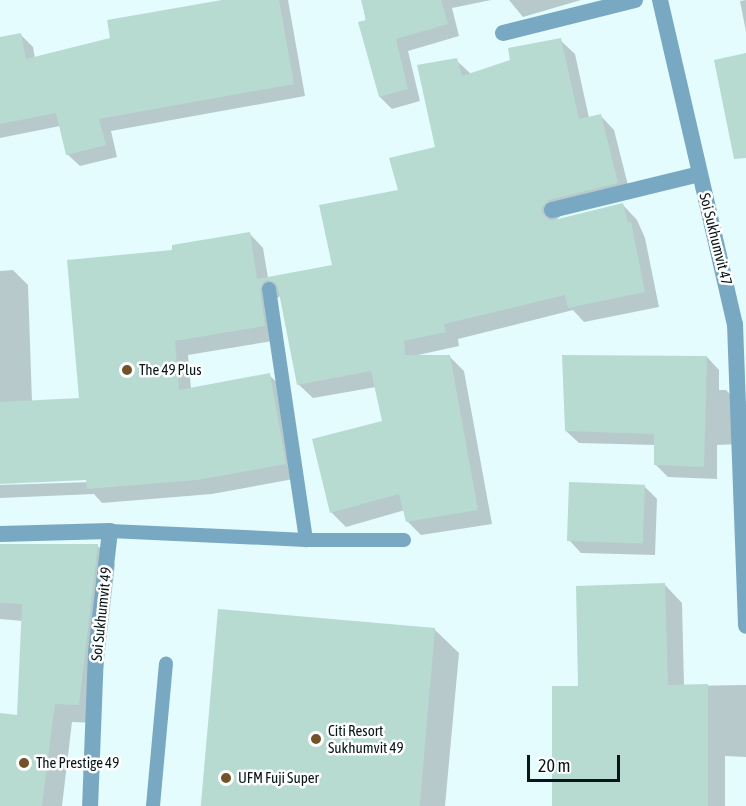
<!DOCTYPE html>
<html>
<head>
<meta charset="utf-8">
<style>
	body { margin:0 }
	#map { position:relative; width:746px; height:806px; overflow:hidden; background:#e5fcfe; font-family:"Asap Condensed",sans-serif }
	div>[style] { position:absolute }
	.shadow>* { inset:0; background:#0003 }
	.building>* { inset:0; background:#b7dbd1; transform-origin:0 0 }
	.service>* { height:14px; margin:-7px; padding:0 7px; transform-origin:7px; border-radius:7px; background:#79a9c2 }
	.minor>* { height:16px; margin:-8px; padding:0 8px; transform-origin:8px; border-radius:8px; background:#79a9c2 }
	.dots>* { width:16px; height:16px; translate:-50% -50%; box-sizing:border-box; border:3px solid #fff; border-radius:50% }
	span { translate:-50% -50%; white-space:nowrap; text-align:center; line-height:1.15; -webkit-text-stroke:5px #fff; paint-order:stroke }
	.street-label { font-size:15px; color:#081617 }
	.poi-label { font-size:15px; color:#081617 }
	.left { translate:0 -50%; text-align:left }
	.scale { position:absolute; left:527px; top:755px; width:93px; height:27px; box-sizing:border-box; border:3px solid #081617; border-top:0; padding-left:8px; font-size:18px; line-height:21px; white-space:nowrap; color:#081617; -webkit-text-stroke:4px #fff; paint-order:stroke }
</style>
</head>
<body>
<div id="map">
	<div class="shadow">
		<div style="clip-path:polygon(230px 0,288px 0,305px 96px,111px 131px,117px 157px,80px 166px,67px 154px,60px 126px,0 138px,0 39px,21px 35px,33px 47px,35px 59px,112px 39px)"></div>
		<div style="clip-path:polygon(362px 0,491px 0,452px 8px,459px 36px,408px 51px,420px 101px,392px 109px,380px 97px)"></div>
		<div style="clip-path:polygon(509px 0,581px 0,523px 17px)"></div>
		<div style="clip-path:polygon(746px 0,746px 32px,740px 1px)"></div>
		<div style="clip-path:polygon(560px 40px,575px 54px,589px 118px,600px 115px,614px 130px,631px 197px,563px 214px,555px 221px,623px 205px,637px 220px,645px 238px,659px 307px,584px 322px,573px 310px,458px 339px,459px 346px,418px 355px,449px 356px,464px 371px,492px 524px,421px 535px,407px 521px,405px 510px,346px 527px,332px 513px,314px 440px,384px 423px,376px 387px,313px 398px,298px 384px,281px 295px,274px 301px,279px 340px,188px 355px,191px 389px,269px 375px,284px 389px,299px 478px,212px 494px,102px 503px,94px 494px,0 498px,0 485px,93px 482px,93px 479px,0 482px,0 271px,13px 270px,28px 285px,32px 402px,80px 399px,174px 252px,249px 233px,263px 248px,268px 278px,333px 266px,437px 148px,456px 60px,471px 74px,512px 61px)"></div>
		<div style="clip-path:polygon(707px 357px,719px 370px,719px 390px,726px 390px,739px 403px,740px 444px,717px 445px,717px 479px,668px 477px,656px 465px,655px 445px,579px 443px,566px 431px)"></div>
		<div style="clip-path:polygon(644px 486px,657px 499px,655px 555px,581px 553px,569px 540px)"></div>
		<div style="clip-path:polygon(0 545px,97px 545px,115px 564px,97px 723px,72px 722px,62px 806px,0 806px,0 715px,18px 717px,23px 621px,0 619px)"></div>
		<div style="clip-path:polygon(665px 585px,682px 603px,684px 686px,746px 685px,746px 757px,725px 756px,725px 806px,553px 806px,580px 687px)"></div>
		<div style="clip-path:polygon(434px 629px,459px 653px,445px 806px,202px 806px)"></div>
	</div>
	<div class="building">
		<div style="clip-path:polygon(222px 0,279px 0,294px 84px,99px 119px,106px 145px,66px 155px,56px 113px,0 124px,0 37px,21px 33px,26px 59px,110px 38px,107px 20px)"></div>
		<div style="clip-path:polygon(361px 0,441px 0,448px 24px,396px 39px,408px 89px,379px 97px,358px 22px,366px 20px)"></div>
		<div style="clip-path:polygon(561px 38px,579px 119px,601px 114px,618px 183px,549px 200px,542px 207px,542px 213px,549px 220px,554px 220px,623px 203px,628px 223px,631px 222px,645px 292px,568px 308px,565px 295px,444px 324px,446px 332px,404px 341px,405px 355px,450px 355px,478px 510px,406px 522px,399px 494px,330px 513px,312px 439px,382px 421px,371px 371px,297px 385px,278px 288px,276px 283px,268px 280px,263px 282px,260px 290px,265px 326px,175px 341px,179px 390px,270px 373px,286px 464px,197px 480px,87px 489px,86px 480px,0 484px,0 402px,79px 398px,67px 260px,172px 250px,172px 245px,250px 232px,257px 279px,332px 265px,319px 205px,398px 190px,389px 158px,435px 147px,417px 65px,457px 58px,462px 76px,510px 60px,508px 48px)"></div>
		<div style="clip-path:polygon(746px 53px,746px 158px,734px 159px,714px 60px)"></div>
		<div style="clip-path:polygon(562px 355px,707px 356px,704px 467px,654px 465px,654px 434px,565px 431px)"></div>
		<div style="left:569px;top:482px;width:76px;height:59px;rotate:2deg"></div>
		<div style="clip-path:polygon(0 544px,98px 544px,79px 705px,55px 704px,42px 806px,0 806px,0 713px,17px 715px,22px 604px,0 603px)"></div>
		<div style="clip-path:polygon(665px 583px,668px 685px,708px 684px,708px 806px,552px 806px,552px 686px,578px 686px,576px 586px)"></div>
		<div style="left:218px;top:609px;width:218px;height:198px;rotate:5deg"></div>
	</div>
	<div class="service">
		<div style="left:269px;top:289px;width:254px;rotate:81.6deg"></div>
		<div style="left:110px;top:531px;width:196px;rotate:2.6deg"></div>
		<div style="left:306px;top:540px;width:98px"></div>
		<div style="left:153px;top:806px;width:143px;rotate:-84.8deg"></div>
	</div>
	<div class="minor">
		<div style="left:660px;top:0;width:333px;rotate:77deg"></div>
		<div style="left:735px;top:324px;width:302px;rotate:87.9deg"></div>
		<div style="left:503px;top:33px;width:136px;rotate:-14deg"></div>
		<div style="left:552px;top:210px;width:152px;rotate:-13.7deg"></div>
		<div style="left:0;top:534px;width:110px;rotate:-1.6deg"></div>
		<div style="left:110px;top:531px;width:122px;rotate:96.6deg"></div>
		<div style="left:96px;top:652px;width:154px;rotate:92.2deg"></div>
	</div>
	<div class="dots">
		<div style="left:127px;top:370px;background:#735129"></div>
		<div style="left:316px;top:739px;background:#735129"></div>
		<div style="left:24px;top:763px;background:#735129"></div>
		<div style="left:226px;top:778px;background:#735129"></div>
	</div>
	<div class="street-label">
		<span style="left:716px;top:239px;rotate:76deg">Soi Sukhumvit 47</span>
		<span style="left:101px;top:614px;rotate:-84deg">Soi Sukhumvit 49</span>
	</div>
	<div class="poi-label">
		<span class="left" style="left:139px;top:370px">The 49 Plus</span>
		<span class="left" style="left:328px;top:739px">Citi Resort<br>Sukhumvit 49</span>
		<span class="left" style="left:36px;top:763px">The Prestige 49</span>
		<span class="left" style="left:238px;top:778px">UFM Fuji Super</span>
	</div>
	<div class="scale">20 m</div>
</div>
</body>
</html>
